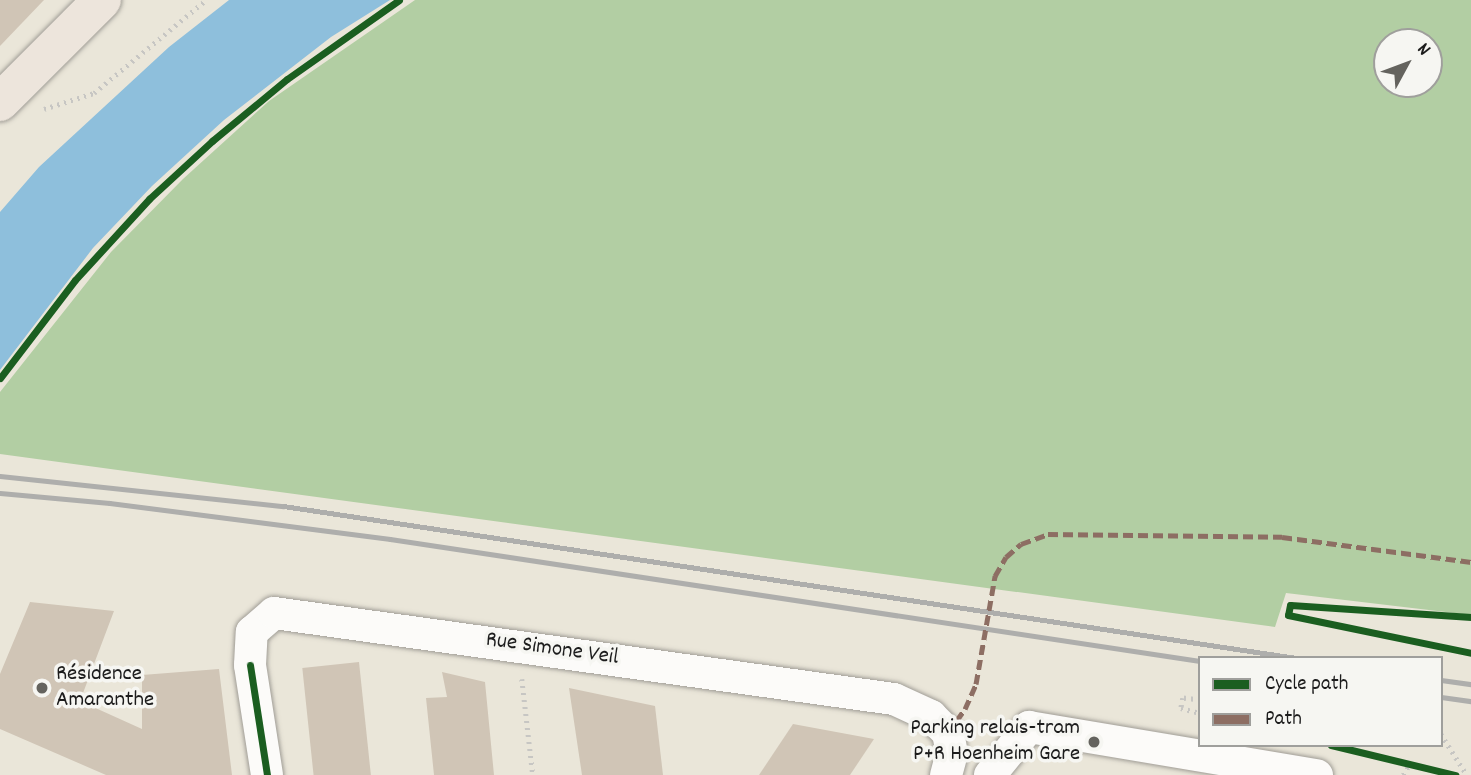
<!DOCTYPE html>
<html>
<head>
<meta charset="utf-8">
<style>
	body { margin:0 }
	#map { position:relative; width:1471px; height:775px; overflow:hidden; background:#eae6d9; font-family:Dekko,sans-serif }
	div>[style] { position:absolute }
	.forest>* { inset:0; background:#b2cea3 }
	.water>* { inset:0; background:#8ebfdc }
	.building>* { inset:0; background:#d0c5b6; transform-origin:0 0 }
	.path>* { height:4.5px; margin-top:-2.25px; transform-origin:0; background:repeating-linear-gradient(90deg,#c7c6c3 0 2px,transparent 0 7px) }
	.roads { filter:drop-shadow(0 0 2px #a09d96) drop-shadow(0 0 2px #a09d96) }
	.minor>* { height:32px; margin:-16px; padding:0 16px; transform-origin:16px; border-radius:16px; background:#fcfbf9 }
	.major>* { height:38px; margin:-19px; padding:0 19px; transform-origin:19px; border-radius:19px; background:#ede5dc }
	.rail>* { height:5px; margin:-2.5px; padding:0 2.5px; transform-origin:2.5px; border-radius:2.5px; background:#aeaeac }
	.quiet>* { height:5px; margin-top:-2.5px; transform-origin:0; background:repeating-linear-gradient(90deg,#8d6e63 0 10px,transparent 0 15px) }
	.cycleway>* { height:7px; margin:-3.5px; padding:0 3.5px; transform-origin:3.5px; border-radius:3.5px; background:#1b5e20 }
	.dots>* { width:19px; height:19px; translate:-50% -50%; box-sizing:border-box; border:4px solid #f6f6f2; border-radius:50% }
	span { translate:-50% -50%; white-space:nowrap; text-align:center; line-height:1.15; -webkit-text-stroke:7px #f6f6f2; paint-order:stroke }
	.street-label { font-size:23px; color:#1c1c1c }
	.poi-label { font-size:23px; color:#1c1c1c }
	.left { translate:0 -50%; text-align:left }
	.right { translate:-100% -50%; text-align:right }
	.legend { position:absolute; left:1198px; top:656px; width:245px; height:91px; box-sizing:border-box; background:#f6f6f2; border:2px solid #9f9f9c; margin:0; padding:9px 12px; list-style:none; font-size:21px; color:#1c1c1c }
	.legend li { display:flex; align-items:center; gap:14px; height:35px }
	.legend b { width:35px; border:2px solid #9f9f9c }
	.north { position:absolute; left:1373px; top:28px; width:70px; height:70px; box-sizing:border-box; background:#f6f6f2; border:2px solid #9f9f9c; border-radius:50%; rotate:49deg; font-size:19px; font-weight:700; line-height:28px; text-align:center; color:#1c1c1c }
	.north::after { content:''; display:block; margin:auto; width:24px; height:32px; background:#64635e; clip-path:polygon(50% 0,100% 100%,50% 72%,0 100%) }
</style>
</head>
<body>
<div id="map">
	<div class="forest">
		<div style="clip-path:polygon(evenodd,415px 0,1471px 0,1471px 615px,1286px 593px,1275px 627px,0 454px,0 392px,111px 252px,183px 179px,269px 101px,415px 0,1387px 42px,1429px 42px,1429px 84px,1387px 84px,1387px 42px)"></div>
	</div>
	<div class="water">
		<div style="clip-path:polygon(229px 0,390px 0,331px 37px,224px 120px,152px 186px,93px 248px,0 370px,0 212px,39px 167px,169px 47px)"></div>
	</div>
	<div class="building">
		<div style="clip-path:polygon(0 0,44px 0,0 46px)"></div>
		<div style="clip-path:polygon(30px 602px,114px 611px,80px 701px,142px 729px,142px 675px,219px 669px,232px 775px,106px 775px,0 729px,0 674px)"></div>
		<div style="left:359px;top:662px;width:114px;height:57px;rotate:84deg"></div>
		<div style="clip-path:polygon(442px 672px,485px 682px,494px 775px,434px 775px,426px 698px,447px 697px)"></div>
		<div style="clip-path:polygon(569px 688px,655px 706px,663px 775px,582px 775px)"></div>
		<div style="clip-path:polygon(793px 724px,874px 739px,850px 775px,759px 775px)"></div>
	</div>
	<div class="path">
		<div style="left:44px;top:109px;width:52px;rotate:-17.7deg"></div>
		<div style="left:94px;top:93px;width:146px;rotate:-39.7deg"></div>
		<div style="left:1471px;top:617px;width:181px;rotate:-176.2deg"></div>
		<div style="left:1290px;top:605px;width:10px;rotate:101deg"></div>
		<div style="left:1288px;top:615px;width:187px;rotate:11.7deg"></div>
		<div style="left:522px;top:679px;width:97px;rotate:83.5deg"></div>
		<div style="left:1200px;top:700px;width:17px;rotate:-173deg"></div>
		<div style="left:1183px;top:698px;width:10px;rotate:101deg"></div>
		<div style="left:1181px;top:708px;width:20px;rotate:15deg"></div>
		<div style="left:1441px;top:734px;width:49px;rotate:57.6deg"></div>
		<div style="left:1332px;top:745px;width:127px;rotate:13.7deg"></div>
		<div style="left:1403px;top:775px;width:12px;rotate:-59deg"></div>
	</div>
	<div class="roads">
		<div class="minor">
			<div style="left:267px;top:775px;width:111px;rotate:-98.8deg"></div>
			<div style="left:250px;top:665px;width:33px;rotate:-87deg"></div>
			<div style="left:252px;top:632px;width:29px;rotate:-41deg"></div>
			<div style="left:274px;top:613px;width:626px;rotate:7.9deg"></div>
			<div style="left:894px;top:699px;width:41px;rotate:24.7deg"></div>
			<div style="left:931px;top:716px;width:24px;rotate:45deg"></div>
			<div style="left:948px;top:733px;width:20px;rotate:79deg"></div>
			<div style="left:952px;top:753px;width:23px;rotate:105deg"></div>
			<div style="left:990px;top:775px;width:62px;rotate:-50.9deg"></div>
			<div style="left:1029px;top:727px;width:292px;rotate:9.5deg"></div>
		</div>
		<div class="major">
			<div style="left:0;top:102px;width:144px;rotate:-45deg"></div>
		</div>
	</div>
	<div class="rail">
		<div style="left:0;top:476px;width:285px;rotate:6.1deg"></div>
		<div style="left:283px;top:506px;width:1025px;rotate:8.53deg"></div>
		<div style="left:0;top:493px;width:110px;rotate:5.2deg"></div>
		<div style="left:110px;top:503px;width:282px;rotate:7.3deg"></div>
		<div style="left:390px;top:539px;width:819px;rotate:8.57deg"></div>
		<div style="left:1441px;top:680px;width:30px;rotate:8deg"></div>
		<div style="left:1441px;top:697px;width:30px;rotate:8deg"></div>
	</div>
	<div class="quiet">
		<div style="left:948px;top:733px;width:29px;rotate:-55deg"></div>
		<div style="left:965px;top:709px;width:27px;rotate:-66deg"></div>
		<div style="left:976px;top:684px;width:110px;rotate:-80deg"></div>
		<div style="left:995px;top:576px;width:22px;rotate:-60deg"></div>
		<div style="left:1006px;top:557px;width:20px;rotate:-41deg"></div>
		<div style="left:1021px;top:544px;width:29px;rotate:-20deg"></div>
		<div style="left:1048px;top:534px;width:234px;rotate:0.7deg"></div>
		<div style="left:1282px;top:537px;width:191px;rotate:7.5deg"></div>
	</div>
	<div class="cycleway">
		<div style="left:0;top:378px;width:123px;rotate:-52.6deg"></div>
		<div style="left:75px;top:280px;width:110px;rotate:-47.6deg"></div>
		<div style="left:149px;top:199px;width:86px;rotate:-42.6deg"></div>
		<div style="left:212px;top:141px;width:97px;rotate:-39.6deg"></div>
		<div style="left:287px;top:79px;width:137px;rotate:-35.2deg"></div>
		<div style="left:1471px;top:617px;width:181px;rotate:-176.2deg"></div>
		<div style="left:1290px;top:605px;width:10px;rotate:101deg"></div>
		<div style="left:1288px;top:615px;width:187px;rotate:11.7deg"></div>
		<div style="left:250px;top:665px;width:111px;rotate:81.2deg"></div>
		<div style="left:1331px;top:745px;width:128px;rotate:13.6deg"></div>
	</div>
	<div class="dots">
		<div style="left:42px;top:688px;background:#64635e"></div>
		<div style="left:1094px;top:742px;background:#64635e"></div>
	</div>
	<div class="street-label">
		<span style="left:552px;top:650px;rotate:8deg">Rue Simone Veil</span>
	</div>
	<div class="poi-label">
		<span class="left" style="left:56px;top:688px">Résidence<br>Amaranthe</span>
		<span class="right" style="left:1080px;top:742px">Parking relais-tram<br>P+R Hoenheim Gare</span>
	</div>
	<ul class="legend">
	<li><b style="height:9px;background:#1b5e20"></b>Cycle path</li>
	<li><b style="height:9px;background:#8d6e63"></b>Path</li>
	</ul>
	<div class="north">N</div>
</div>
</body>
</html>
